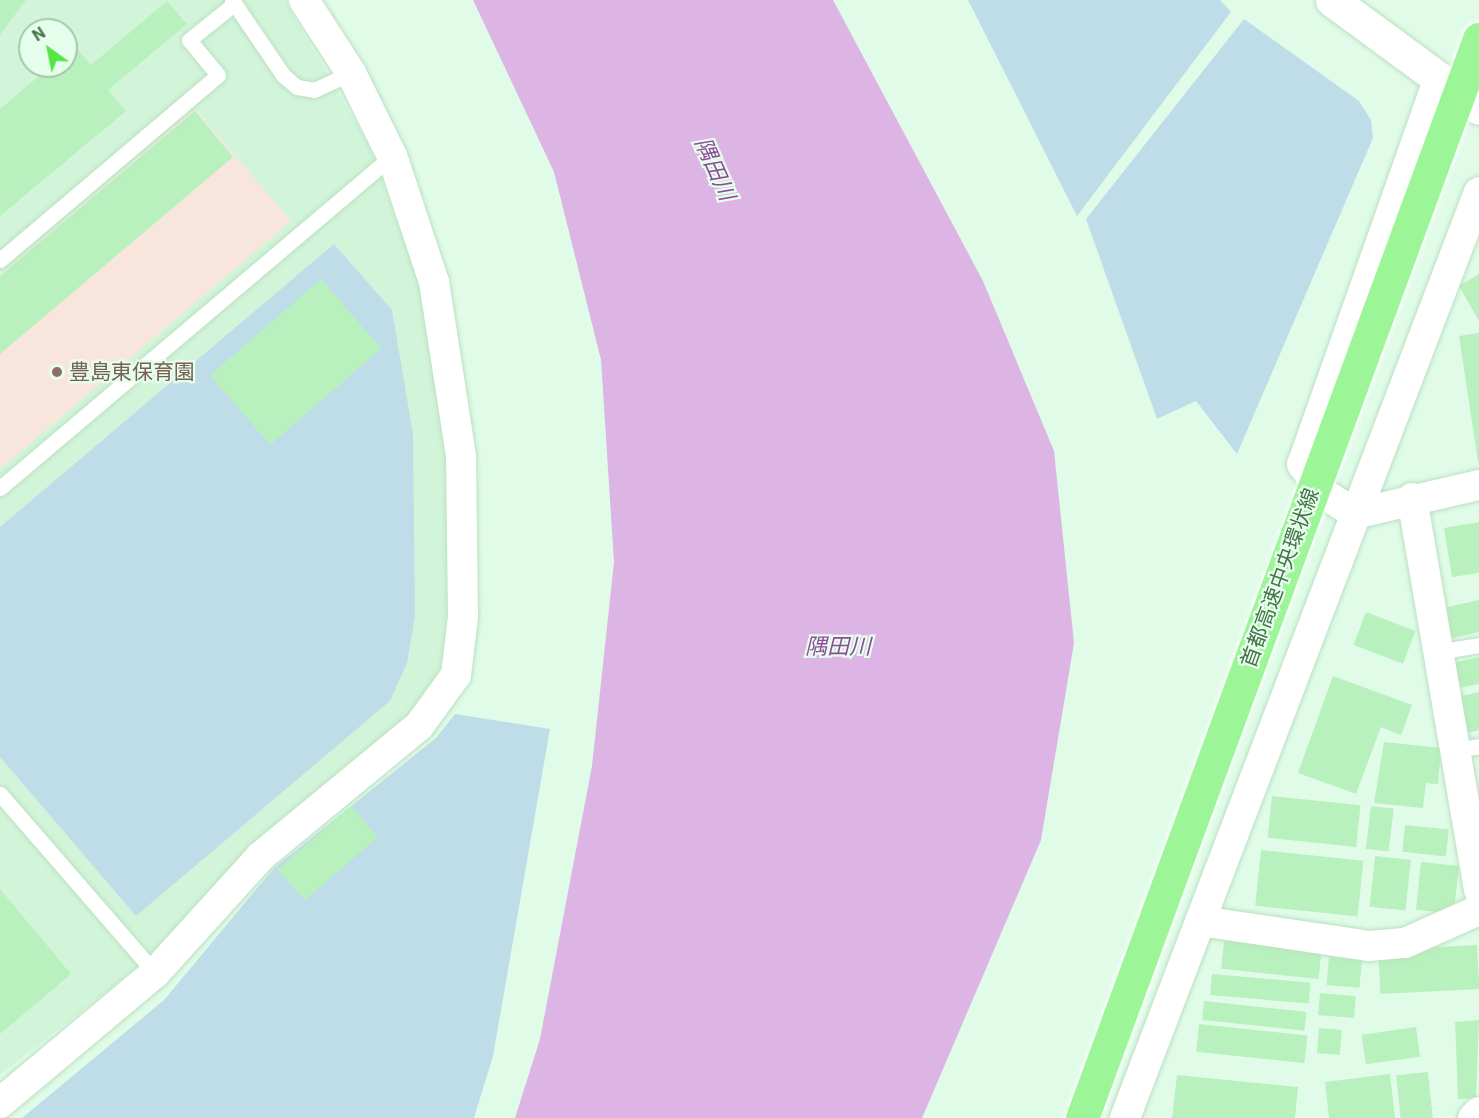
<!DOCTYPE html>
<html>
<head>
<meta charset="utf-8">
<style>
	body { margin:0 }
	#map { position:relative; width:1479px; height:1118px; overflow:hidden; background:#e0fce8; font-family:Roboto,"Noto Sans JP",sans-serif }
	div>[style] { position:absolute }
	.residential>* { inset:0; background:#d2f5da }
	.education>* { inset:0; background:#f8e6dd }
	.green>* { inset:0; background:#bfdde9 }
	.water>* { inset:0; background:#ddb5e5 }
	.building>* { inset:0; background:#b8f1bd; transform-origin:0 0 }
	.roads { filter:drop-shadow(0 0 2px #bce0c2) drop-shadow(0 0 2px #bce0c2) }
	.lane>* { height:15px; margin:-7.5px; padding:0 7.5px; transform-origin:7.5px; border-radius:7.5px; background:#fff }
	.street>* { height:30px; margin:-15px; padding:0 15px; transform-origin:15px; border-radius:15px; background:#fff }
	.secondary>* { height:33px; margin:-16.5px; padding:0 16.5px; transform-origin:16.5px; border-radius:16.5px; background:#fff }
	.bridges { filter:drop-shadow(0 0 2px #fff) drop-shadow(0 0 2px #fff) }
	.highway-bridge>* { height:33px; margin:-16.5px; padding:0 16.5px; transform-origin:16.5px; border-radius:16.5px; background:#9cf697 }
	.dots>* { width:16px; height:16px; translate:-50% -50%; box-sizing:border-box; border:3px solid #e6ffed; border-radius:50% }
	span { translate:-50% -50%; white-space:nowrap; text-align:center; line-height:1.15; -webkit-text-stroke:4.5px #e6ffed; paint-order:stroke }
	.education-label { font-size:21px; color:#785e54 }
	.left { translate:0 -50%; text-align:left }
	.street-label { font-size:21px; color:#48724a }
	.water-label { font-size:22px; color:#8e4b9b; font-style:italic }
	.north { position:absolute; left:18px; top:18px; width:60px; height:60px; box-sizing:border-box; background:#e6ffed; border:2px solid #a7c7ac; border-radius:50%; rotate:327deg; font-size:16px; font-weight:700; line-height:24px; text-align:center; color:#48724a }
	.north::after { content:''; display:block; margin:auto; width:21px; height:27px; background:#55e645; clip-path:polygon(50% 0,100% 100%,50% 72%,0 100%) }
</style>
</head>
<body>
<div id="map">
	<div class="residential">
		<div style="clip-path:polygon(evenodd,0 0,284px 0,369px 145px,418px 280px,445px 438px,448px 593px,444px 654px,432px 688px,405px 720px,158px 951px,0 1075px,0 0,30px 30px,66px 30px,66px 66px,30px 66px,30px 30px)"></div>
	</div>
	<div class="education">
		<div style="clip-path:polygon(195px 109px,291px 221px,0 469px,0 275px)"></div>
	</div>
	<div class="green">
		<div style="clip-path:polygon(968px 0,1220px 0,1231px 12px,1077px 216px)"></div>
		<div style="clip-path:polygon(1244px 19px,1359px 101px,1371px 120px,1373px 138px,1237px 454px,1196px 401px,1157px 419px,1086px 219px)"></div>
		<div style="clip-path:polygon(334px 244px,392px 310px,413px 434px,415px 617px,407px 663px,390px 701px,136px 916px,0 757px,0 527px)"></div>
		<div style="clip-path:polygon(455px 714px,550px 729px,493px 1056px,474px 1118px,22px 1118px,164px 1000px,274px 868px,436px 738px)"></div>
	</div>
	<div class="water">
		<div style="clip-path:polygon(473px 0,833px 0,983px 281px,1054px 451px,1074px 643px,1041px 840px,922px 1118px,515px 1118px,540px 1039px,592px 766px,614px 562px,601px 360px,554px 172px)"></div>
	</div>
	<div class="building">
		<div style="clip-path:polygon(0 0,26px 0,0 35px)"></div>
		<div style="clip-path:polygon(167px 1px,187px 24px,108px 90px,126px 111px,0 216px,0 109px,51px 66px,66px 66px,66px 53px,75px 46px,91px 65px)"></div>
		<div style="clip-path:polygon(195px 111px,233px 157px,0 354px,0 276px)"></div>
		<div style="clip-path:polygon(1479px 274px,1479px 321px,1459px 286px)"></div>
		<div style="left:321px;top:279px;width:92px;height:147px;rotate:49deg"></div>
		<div style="clip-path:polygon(1479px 333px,1479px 462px,1478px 462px,1459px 336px)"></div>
		<div style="clip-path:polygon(1479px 522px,1479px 573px,1452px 577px,1444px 528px)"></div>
		<div style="clip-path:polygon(1479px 600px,1479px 632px,1449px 639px,1443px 608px)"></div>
		<div style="left:1366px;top:612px;width:53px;height:35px;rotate:21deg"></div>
		<div style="clip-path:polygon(1479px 657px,1479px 684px,1459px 688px,1453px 663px)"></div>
		<div style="clip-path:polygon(1333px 676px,1412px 705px,1401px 735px,1381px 727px,1356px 794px,1298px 773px)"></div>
		<div style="clip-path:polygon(1479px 692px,1479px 730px,1468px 733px,1461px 696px)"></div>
		<div style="clip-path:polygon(1384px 742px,1441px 748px,1438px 784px,1426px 783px,1423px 808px,1374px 803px)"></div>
		<div style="left:1272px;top:796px;width:89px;height:42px;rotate:6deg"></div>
		<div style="left:351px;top:806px;width:41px;height:97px;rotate:49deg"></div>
		<div style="left:1371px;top:806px;width:23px;height:43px;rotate:7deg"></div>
		<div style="left:1405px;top:825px;width:44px;height:27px;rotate:6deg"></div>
		<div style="left:1261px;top:850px;width:103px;height:56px;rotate:6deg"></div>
		<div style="left:1375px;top:856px;width:36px;height:51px;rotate:6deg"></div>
		<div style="left:1421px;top:862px;width:38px;height:48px;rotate:6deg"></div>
		<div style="clip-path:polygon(0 889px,71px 974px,0 1034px)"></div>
		<div style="left:1224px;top:941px;width:98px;height:28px;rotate:6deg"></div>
		<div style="left:1477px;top:945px;width:44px;height:99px;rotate:87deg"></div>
		<div style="left:1329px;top:957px;width:33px;height:28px;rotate:5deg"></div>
		<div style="left:1212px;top:974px;width:99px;height:21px;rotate:5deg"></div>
		<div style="left:1320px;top:993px;width:36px;height:22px;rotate:5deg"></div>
		<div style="left:1204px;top:1001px;width:103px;height:19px;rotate:6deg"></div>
		<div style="clip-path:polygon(1479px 1020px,1476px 1098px,1458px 1099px,1455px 1022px)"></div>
		<div style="left:1199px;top:1024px;width:109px;height:28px;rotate:6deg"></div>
		<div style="left:1416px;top:1027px;width:30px;height:55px;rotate:82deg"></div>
		<div style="left:1319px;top:1028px;width:23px;height:25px;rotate:5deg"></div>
		<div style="left:1428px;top:1072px;width:46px;height:32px;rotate:84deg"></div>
		<div style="clip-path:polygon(1390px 1074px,1395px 1118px,1329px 1118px,1325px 1082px)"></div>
		<div style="clip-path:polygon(1177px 1075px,1298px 1087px,1295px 1118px,1172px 1118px)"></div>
	</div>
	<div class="roads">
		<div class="lane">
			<div style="left:232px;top:0;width:91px;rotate:55.8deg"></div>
			<div style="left:283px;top:75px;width:18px;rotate:41deg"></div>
			<div style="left:297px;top:87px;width:17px;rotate:10deg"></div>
			<div style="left:314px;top:90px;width:41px;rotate:-24.7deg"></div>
			<div style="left:0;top:260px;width:286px;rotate:-40.3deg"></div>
			<div style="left:218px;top:75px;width:45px;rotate:-129.6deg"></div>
			<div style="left:189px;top:40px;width:58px;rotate:-38.7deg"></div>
			<div style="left:0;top:488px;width:514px;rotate:-40.26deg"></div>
			<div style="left:1438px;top:652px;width:42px;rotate:-9.7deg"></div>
			<div style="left:1455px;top:750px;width:24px;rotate:-9deg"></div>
			<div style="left:0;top:794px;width:237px;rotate:49.1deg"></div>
		</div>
		<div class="street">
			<div style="left:1439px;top:78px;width:410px;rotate:109.5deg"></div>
			<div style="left:1302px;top:464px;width:36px;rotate:54deg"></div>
			<div style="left:1323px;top:493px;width:38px;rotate:33deg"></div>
			<div style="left:1355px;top:514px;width:127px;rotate:-13.2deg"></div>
			<div style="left:1412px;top:498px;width:398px;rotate:80.3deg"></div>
			<div style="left:1200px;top:921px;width:171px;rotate:8.4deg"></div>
			<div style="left:1369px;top:946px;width:36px;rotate:-5deg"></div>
			<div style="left:1405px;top:943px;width:81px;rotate:-24deg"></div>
			<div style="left:0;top:1103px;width:202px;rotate:-40deg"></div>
			<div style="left:155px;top:973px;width:156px;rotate:-47.8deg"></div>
			<div style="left:260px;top:857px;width:206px;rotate:-39.5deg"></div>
			<div style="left:419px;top:726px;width:63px;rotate:-54deg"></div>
			<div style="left:456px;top:675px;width:58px;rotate:-83.1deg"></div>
			<div style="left:463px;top:617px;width:161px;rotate:-90.7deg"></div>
			<div style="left:461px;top:456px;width:176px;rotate:-98.8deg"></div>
			<div style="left:434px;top:282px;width:133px;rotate:-108.4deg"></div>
			<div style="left:392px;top:156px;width:93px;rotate:-116.3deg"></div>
			<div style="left:351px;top:73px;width:87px;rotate:-122.8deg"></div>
			<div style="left:1125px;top:1118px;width:991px;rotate:-69.08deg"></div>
			<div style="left:1473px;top:1118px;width:8px;rotate:-45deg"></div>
		</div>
		<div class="secondary">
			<div style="left:1332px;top:0;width:182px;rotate:36.3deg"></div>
		</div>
	</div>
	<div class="bridges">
		<div class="highway-bridge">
			<div style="left:1082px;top:1118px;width:1150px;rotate:-69.8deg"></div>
		</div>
	</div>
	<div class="dots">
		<div style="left:57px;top:372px;background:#8d6e63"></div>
	</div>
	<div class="education-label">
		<span class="left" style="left:69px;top:372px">豊島東保育園</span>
	</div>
	<div class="street-label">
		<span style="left:1280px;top:578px;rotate:-70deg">首都高速中央環状線</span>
	</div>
	<div class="water-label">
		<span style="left:715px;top:169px;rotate:66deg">隅田川</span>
		<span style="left:838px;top:647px">隅田川</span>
	</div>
	<div class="north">N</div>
</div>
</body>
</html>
